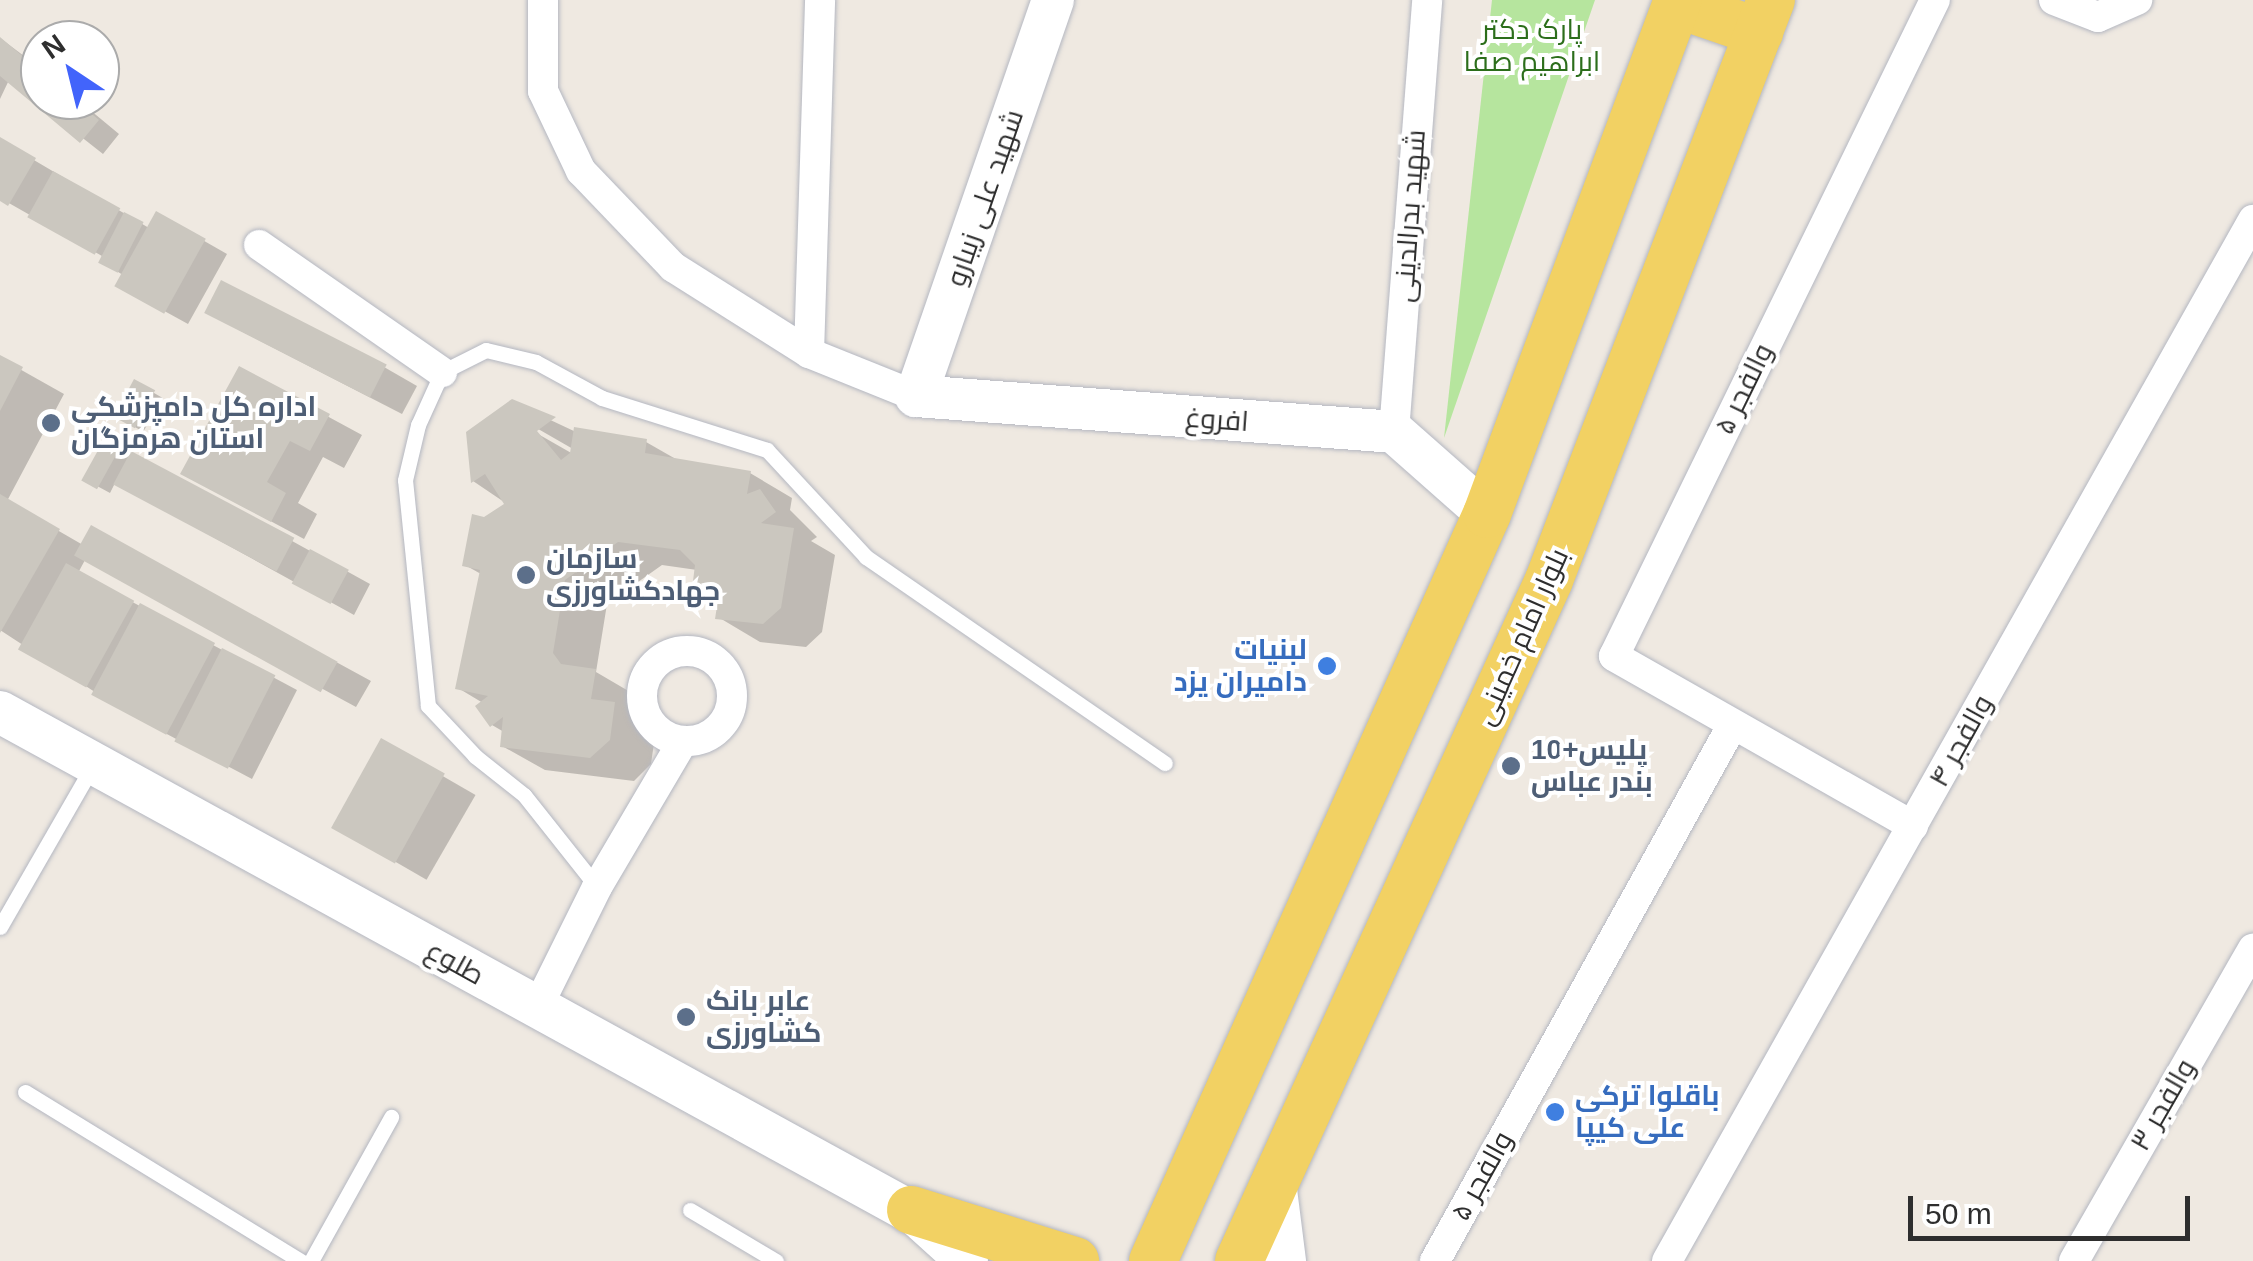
<!DOCTYPE html>
<html>
<head>
<meta charset="utf-8">
<style>
	body { margin:0 }
	#map { position:relative; width:2253px; height:1261px; overflow:hidden; background:#efe9e1; font-family:Helvetica,Cairo,sans-serif }
	div>[style] { position:absolute }
	.green>* { inset:0; background:#b6e59e }
	.shadow>* { inset:0; background:#0003; transform-origin:0 0 }
	.building>* { inset:0; background:#cbc7bf; transform-origin:0 0 }
	.roads { filter:drop-shadow(0 0 2px #b4b7c1) drop-shadow(0 0 2px #b4b7c1) }
	.lane>* { height:15px; margin:-7.5px; padding:0 7.5px; transform-origin:7.5px; border-radius:7.5px; background:#fff }
	.street>* { height:30px; margin:-15px; padding:0 15px; transform-origin:15px; border-radius:15px; background:#fff }
	.street>.ring { margin:-15px; padding:0; box-sizing:content-box; background:none; border:30px solid #fff; border-radius:50% }
	.secondary>* { height:42px; margin:-21px; padding:0 21px; transform-origin:21px; border-radius:21px; background:#fff }
	.primary>* { height:48px; margin:-24px; padding:0 24px; transform-origin:24px; border-radius:24px; background:#f2d163 }
	.dots>* { width:28px; height:28px; translate:-50% -50%; box-sizing:border-box; border:5px solid #fff; border-radius:50% }
	span { translate:-50% -50%; white-space:nowrap; text-align:center; line-height:1.15; -webkit-text-stroke:8px #fff; paint-order:stroke }
	.park-label { font-size:28px; color:#2c6e1b }
	.street-label { font-size:28px; color:#2e2e2e }
	.service-label { font-size:28px; color:#4e5e75; font-weight:700 }
	.left { translate:0 -50%; text-align:left }
	.shop-label { font-size:28px; color:#366cbe; font-weight:700 }
	.right { translate:-100% -50%; text-align:right }
	.north { position:absolute; left:20px; top:20px; width:100px; height:100px; box-sizing:border-box; background:#fff; border:2px solid #ababab; border-radius:50%; rotate:325deg; font-size:28px; font-weight:700; line-height:40px; text-align:center; color:#2e2e2e }
	.north::after { content:''; display:block; margin:auto; width:35px; height:45px; background:#4264fb; clip-path:polygon(50% 0,100% 100%,50% 72%,0 100%) }
	.scale { position:absolute; left:1908px; top:1196px; width:282px; height:45px; box-sizing:border-box; border:5px solid #2e2e2e; border-top:0; padding-left:12px; font-size:30px; line-height:35px; white-space:nowrap; color:#2e2e2e; -webkit-text-stroke:8px #fff; paint-order:stroke }
</style>
</head>
<body>
<div id="map">
	<div class="green">
		<div style="clip-path:polygon(1492px 0,1595px 0,1444px 438px)"></div>
	</div>
	<div class="shadow">
		<div style="clip-path:polygon(0 38px,40px 68px,40px 100px,78px 100px,119px 134px,103px 154px,9px 80px,0 99px)"></div>
		<div style="clip-path:polygon(0 140px,149px 228px,157px 214px,227px 254px,188px 324px,117px 285px,123px 275px,100px 261px,102px 256px,0 198px)"></div>
		<div style="clip-path:polygon(239px 330px,384px 367px,417px 386px,402px 414px)"></div>
		<div style="clip-path:polygon(0 358px,64px 394px,7px 501px,83px 545px,92px 529px,371px 681px,356px 707px,85px 560px,78px 573px,297px 690px,252px 779px,127px 713px,0 630px)"></div>
		<div style="clip-path:polygon(240px 369px,362px 435px,344px 468px,323px 457px,298px 503px,317px 514px,304px 539px,216px 492px)"></div>
		<div style="left:135px;top:382px;width:32px;height:39px;rotate:30deg"></div>
		<div style="clip-path:polygon(evenodd,512px 402px,576px 432px,646px 442px,681px 462px,750px 473px,792px 498px,790px 510px,817px 537px,811px 541px,835px 555px,822px 632px,806px 647px,760px 642px,718px 617px,720px 603px,695px 588px,697px 570px,662px 565px,607px 604px,596px 672px,637px 696px,634px 716px,656px 729px,651px 764px,634px 781px,545px 770px,502px 746px,504px 732px,492px 725px,483px 703px,458px 688px,481px 574px,465px 565px,485px 519px,507px 504px,473px 481px,512px 402px,533px 426px,573px 449px,573px 454px,531px 430px,533px 426px)"></div>
		<div style="clip-path:polygon(107px 439px,370px 584px,354px 615px,115px 483px,110px 493px,86px 480px)"></div>
		<div style="left:382px;top:741px;width:108px;height:98px;rotate:30deg"></div>
	</div>
	<div class="building">
		<div style="clip-path:polygon(0 37px,40px 71px,40px 100px,75px 100px,99px 120px,80px 143px,0 76px)"></div>
		<div style="clip-path:polygon(0 137px,36px 158px,8px 206px,0 201px)"></div>
		<div style="left:53px;top:171px;width:77px;height:53px;rotate:29deg"></div>
		<div style="left:156px;top:211px;width:57px;height:86px;rotate:29deg"></div>
		<div style="left:124px;top:212px;width:22px;height:57px;rotate:27deg"></div>
		<div style="left:221px;top:280px;width:186px;height:37px;rotate:27deg"></div>
		<div style="clip-path:polygon(0 355px,23px 367px,0 411px)"></div>
		<div style="clip-path:polygon(239px 366px,330px 414px,310px 451px,290px 441px,267px 482px,286px 493px,271px 522px,180px 474px)"></div>
		<div style="left:134px;top:379px;width:24px;height:43px;rotate:28deg"></div>
		<div style="clip-path:polygon(512px 399px,556px 417px,537px 431px,561px 460px,570px 453px,574px 427px,647px 439px,645px 453px,751px 471px,747px 494px,760px 489px,776px 512px,761px 523px,794px 528px,781px 608px,763px 624px,715px 619px,719px 593px,692px 589px,695px 565px,680px 550px,618px 542px,565px 580px,553px 653px,561px 664px,596px 669px,591px 699px,615px 702px,610px 740px,590px 758px,500px 747px,503px 717px,490px 727px,475px 706px,488px 696px,455px 689px,480px 570px,462px 566px,472px 514px,484px 517px,504px 504px,485px 474px,471px 483px,466px 432px)"></div>
		<div style="left:106px;top:436px;width:18px;height:51px;rotate:29deg"></div>
		<div style="left:131px;top:451px;width:185px;height:38px;rotate:28deg"></div>
		<div style="clip-path:polygon(0 494px,60px 529px,0 633px)"></div>
		<div style="left:91px;top:525px;width:282px;height:35px;rotate:29deg"></div>
		<div style="left:310px;top:549px;width:44px;height:39px;rotate:28deg"></div>
		<div style="left:66px;top:563px;width:78px;height:99px;rotate:29deg"></div>
		<div style="left:140px;top:603px;width:85px;height:104px;rotate:28deg"></div>
		<div style="left:222px;top:648px;width:60px;height:105px;rotate:27deg"></div>
		<div style="left:381px;top:738px;width:73px;height:103px;rotate:29deg"></div>
	</div>
	<div class="roads">
		<div class="lane">
			<div style="left:597px;top:887px;width:117px;rotate:-128.4deg"></div>
			<div style="left:524px;top:795px;width:63px;rotate:-141.5deg"></div>
			<div style="left:475px;top:756px;width:69px;rotate:-133.2deg"></div>
			<div style="left:428px;top:706px;width:227px;rotate:-95.8deg"></div>
			<div style="left:405px;top:480px;width:57px;rotate:-76.7deg"></div>
			<div style="left:418px;top:425px;width:58px;rotate:-65.6deg"></div>
			<div style="left:442px;top:372px;width:49px;rotate:-26.6deg"></div>
			<div style="left:486px;top:350px;width:51px;rotate:13.5deg"></div>
			<div style="left:536px;top:362px;width:75px;rotate:28.6deg"></div>
			<div style="left:602px;top:398px;width:173px;rotate:17.5deg"></div>
			<div style="left:767px;top:450px;width:146px;rotate:47.2deg"></div>
			<div style="left:866px;top:557px;width:363px;rotate:34.6deg"></div>
			<div style="left:0;top:927px;width:185px;rotate:-60.1deg"></div>
			<div style="left:25px;top:1092px;width:324px;rotate:31.5deg"></div>
			<div style="left:690px;top:1210px;width:100px;rotate:30.7deg"></div>
			<div style="left:311px;top:1261px;width:165px;rotate:-60.9deg"></div>
		</div>
		<div class="street">
			<div style="left:543px;top:0;width:91px;rotate:90deg"></div>
			<div style="left:543px;top:91px;width:89px;rotate:64.6deg"></div>
			<div style="left:581px;top:171px;width:133px;rotate:46.2deg"></div>
			<div style="left:673px;top:267px;width:161px;rotate:32.3deg"></div>
			<div style="left:809px;top:353px;width:115px;rotate:21.9deg"></div>
			<div style="left:2054px;top:0;width:47px;rotate:21.1deg"></div>
			<div style="left:2098px;top:17px;width:43px;rotate:-23.6deg"></div>
			<div style="left:259px;top:245px;width:223px;rotate:34.8deg"></div>
			<div style="left:809px;top:353px;width:353px;rotate:-88.2deg"></div>
			<div style="left:1394px;top:432px;width:433px;rotate:-85.6deg"></div>
			<div class="ring" style="left:642px;top:651px;width:60px;height:60px"></div>
			<div style="left:1913px;top:826px;width:344px;rotate:-150.4deg"></div>
			<div style="left:1614px;top:656px;width:730px;rotate:-63.93deg"></div>
			<div style="left:537px;top:1008px;width:135px;rotate:-63.6deg"></div>
			<div style="left:597px;top:887px;width:169px;rotate:-59.5deg"></div>
			<div style="left:1435px;top:1261px;width:614px;rotate:-60.97deg"></div>
			<div style="left:1667px;top:1261px;width:1195px;rotate:-60.62deg"></div>
			<div style="left:2074px;top:1261px;width:360px;rotate:-60.2deg"></div>
		</div>
		<div class="secondary">
			<div style="left:1053px;top:0;width:419px;rotate:109.1deg"></div>
			<div style="left:916px;top:396px;width:479px;rotate:4.3deg"></div>
			<div style="left:1394px;top:432px;width:124px;rotate:41.4deg"></div>
			<div style="left:0;top:712px;width:1075px;rotate:28.76deg"></div>
			<div style="left:1275px;top:1182px;width:80px;rotate:82.8deg"></div>
			<div style="left:915px;top:1214px;width:70px;rotate:42.1deg"></div>
		</div>
		<div class="primary">
			<div style="left:1677px;top:4px;width:87px;rotate:18.9deg"></div>
			<div style="left:911px;top:1210px;width:172px;rotate:17.3deg"></div>
			<div style="left:1153px;top:1261px;width:818px;rotate:-65.91deg"></div>
			<div style="left:1487px;top:514px;width:548px;rotate:-69.62deg"></div>
			<div style="left:1239px;top:1261px;width:748px;rotate:-65.52deg"></div>
			<div style="left:1549px;top:580px;width:621px;rotate:-69.06deg"></div>
		</div>
	</div>
	<div class="dots">
		<div style="left:51px;top:423px;background:#5c6f8a"></div>
		<div style="left:526px;top:575px;background:#5c6f8a"></div>
		<div style="left:1327px;top:666px;background:#3f7fe0"></div>
		<div style="left:1511px;top:766px;background:#5c6f8a"></div>
		<div style="left:686px;top:1017px;background:#5c6f8a"></div>
		<div style="left:1555px;top:1112px;background:#3f7fe0"></div>
	</div>
	<div class="park-label">
		<span style="left:1532px;top:46px">پارک دکتر<br>ابراهیم صفا</span>
	</div>
	<div class="street-label">
		<span style="left:985px;top:198px;rotate:-71deg">شهید علی زیبارو</span>
		<span style="left:1410px;top:216px;rotate:-86deg">شهید بدرالدینی</span>
		<span style="left:1744px;top:389px;rotate:-64deg">والفجر ۵</span>
		<span style="left:1217px;top:420px;rotate:4deg">افروغ</span>
		<span style="left:1522px;top:637px;rotate:-66deg">بلوار امام خمینی</span>
		<span style="left:1961px;top:741px;rotate:-61deg">والفجر ۴</span>
		<span style="left:455px;top:963px;rotate:29deg">طلوع</span>
		<span style="left:2163px;top:1105px;rotate:-60deg">والفجر ۳</span>
		<span style="left:1482px;top:1176px;rotate:-61deg">والفجر ۵</span>
	</div>
	<div class="service-label">
		<span class="left" style="left:71px;top:423px">اداره کل دامپزشکی<br>استان هرمزگان</span>
		<span class="left" style="left:546px;top:575px">سازمان<br>جهادکشاورزی</span>
		<span class="left" style="left:1531px;top:766px">پليس+10<br>بندر عباس</span>
		<span class="left" style="left:706px;top:1017px">عابر بانک<br>کشاورزی</span>
	</div>
	<div class="shop-label">
		<span class="right" style="left:1307px;top:666px">لبنیات<br>دامیران یزد</span>
		<span class="left" style="left:1575px;top:1112px">باقلوا ترکی<br>علی کیپا</span>
	</div>
	<div class="north">N</div>
	<div class="scale">50 m</div>
</div>
</body>
</html>
